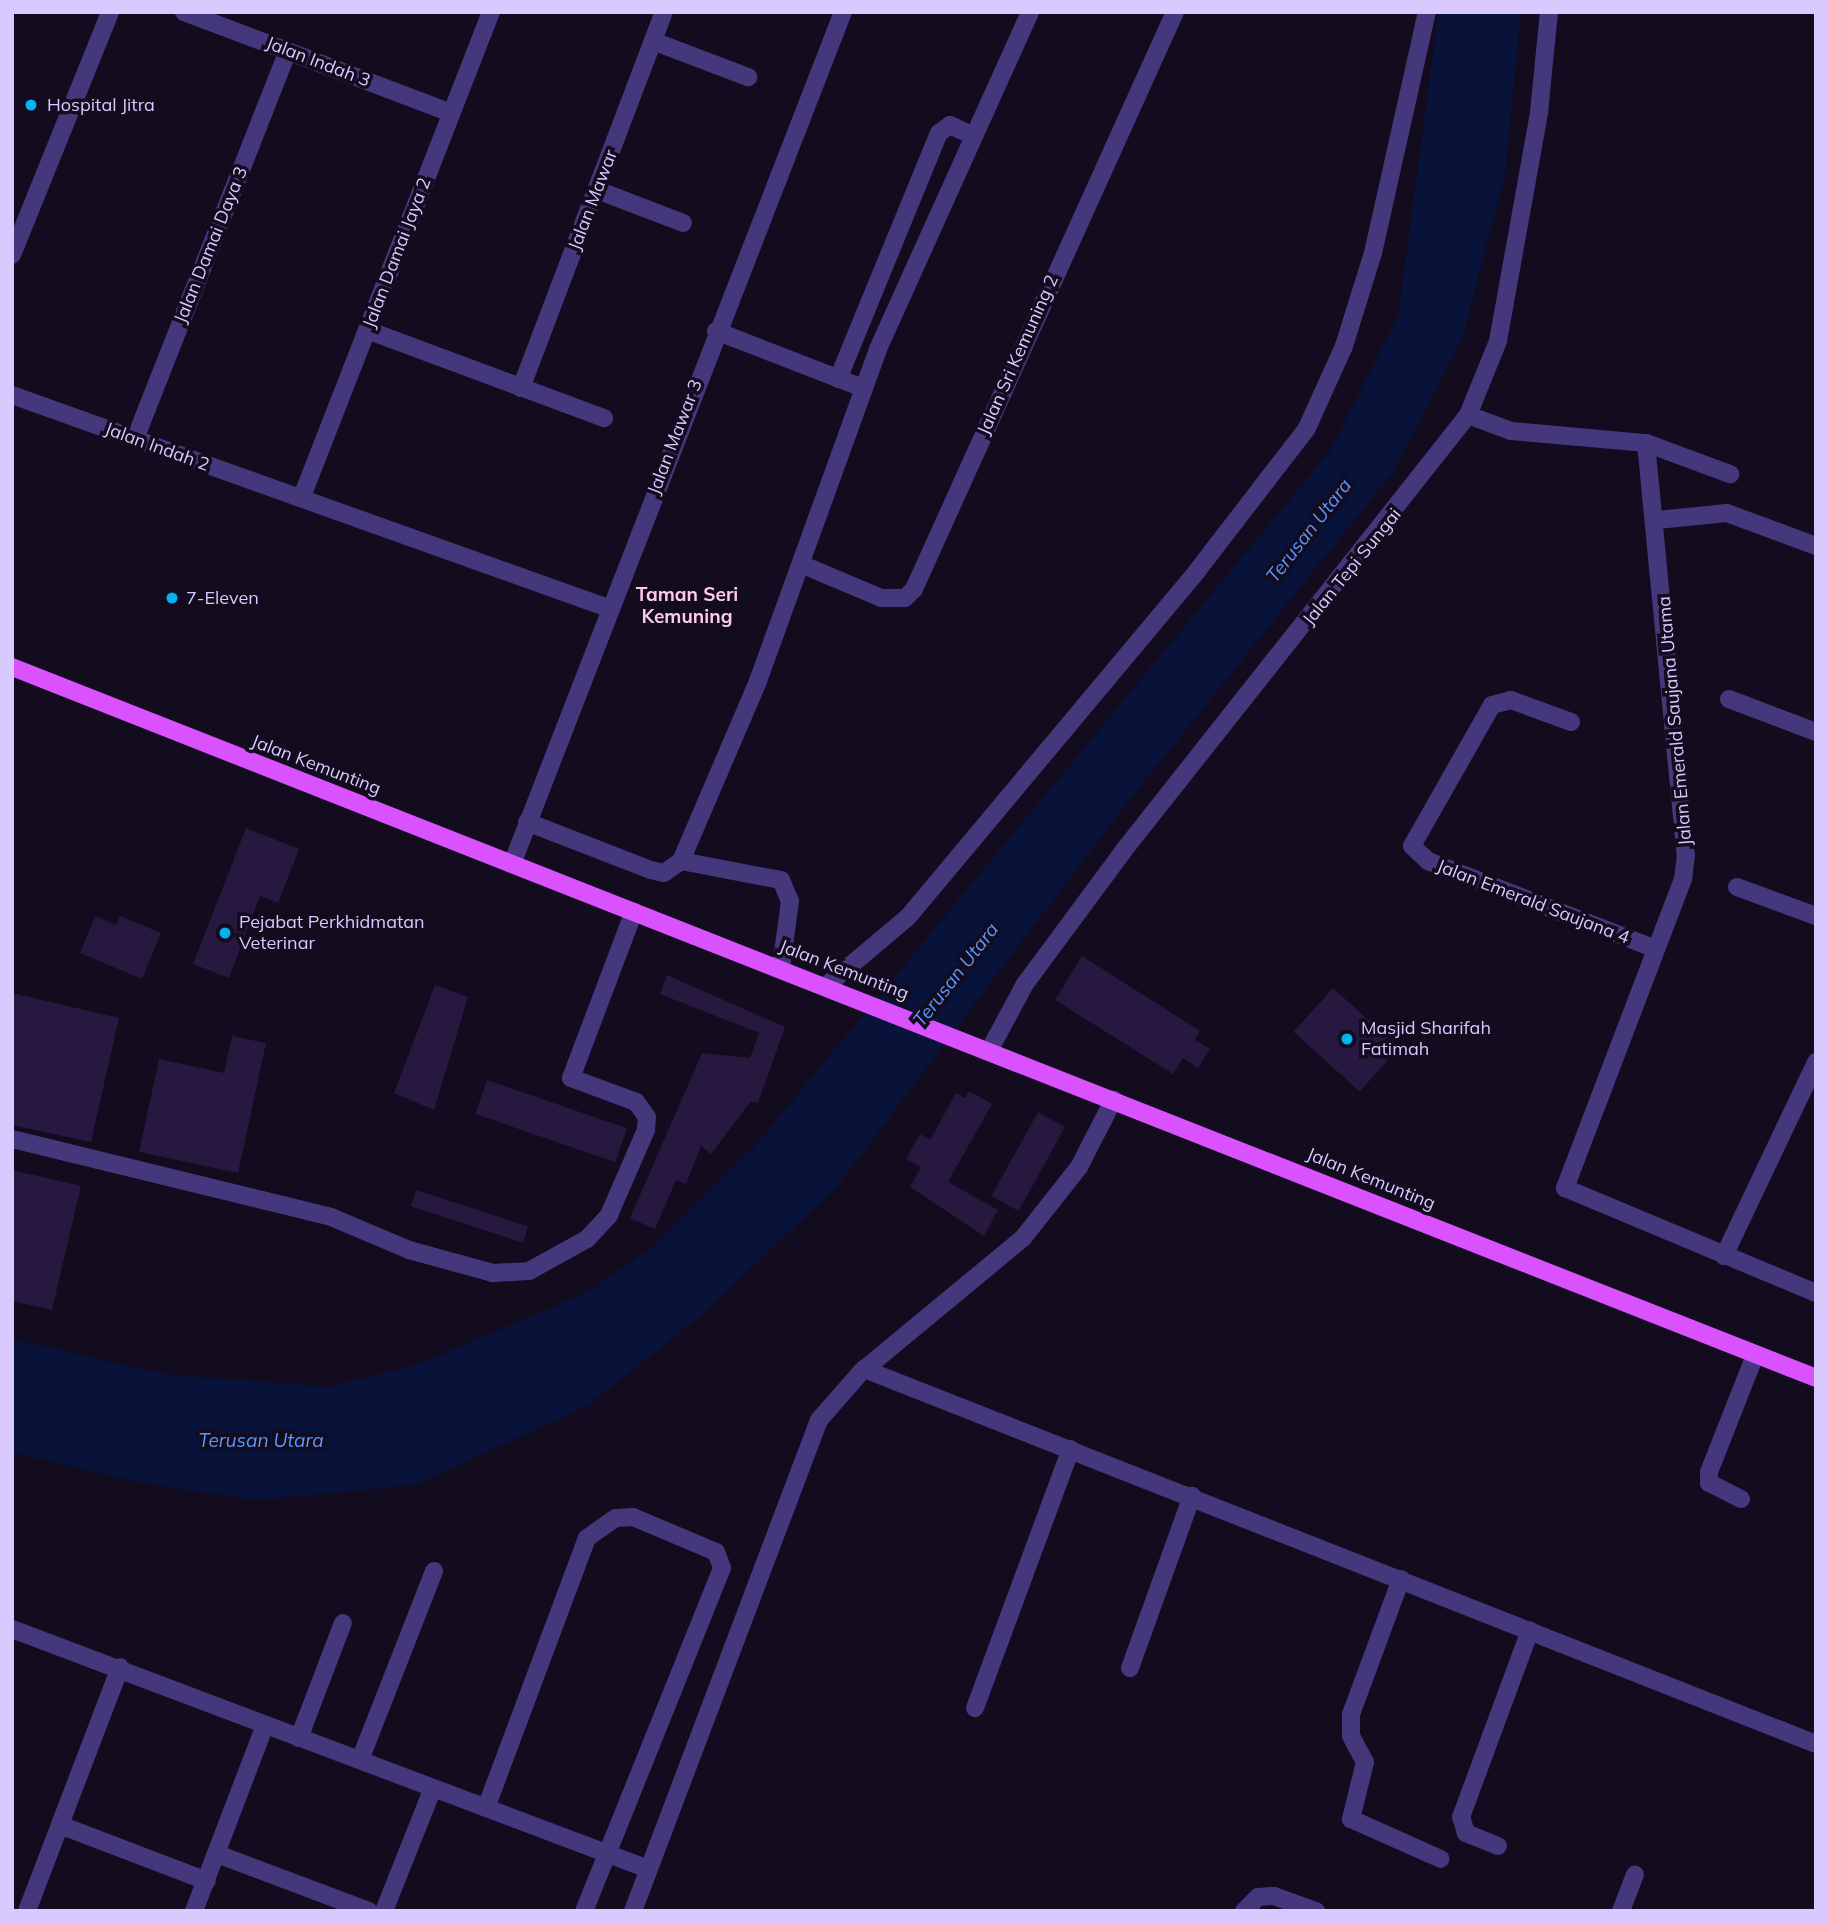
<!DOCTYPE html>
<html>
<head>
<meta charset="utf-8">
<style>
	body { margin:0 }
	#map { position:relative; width:1828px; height:1923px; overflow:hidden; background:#120c1e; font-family:Mulish,sans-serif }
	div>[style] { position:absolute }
	.water>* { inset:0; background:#09133a }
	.building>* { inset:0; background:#26183e; transform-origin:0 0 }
	.minor>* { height:18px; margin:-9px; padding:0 9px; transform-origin:9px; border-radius:9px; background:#45377c }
	.primary>* { height:18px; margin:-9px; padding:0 9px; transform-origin:9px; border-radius:9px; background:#d952fd }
	.dots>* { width:19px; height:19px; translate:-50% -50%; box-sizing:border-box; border:4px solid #120c1e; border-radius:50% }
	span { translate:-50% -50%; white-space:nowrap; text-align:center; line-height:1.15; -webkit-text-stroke:7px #120c1e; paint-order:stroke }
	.street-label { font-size:18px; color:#d8c9fe }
	.poi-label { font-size:18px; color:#d8c9fe }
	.left { translate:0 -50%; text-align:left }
	.water-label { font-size:19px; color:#5996fd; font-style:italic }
	.neighbourhood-label { font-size:19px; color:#fecbe4; font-weight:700 }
	.frame { position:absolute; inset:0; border:14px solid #d8c9fe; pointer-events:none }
</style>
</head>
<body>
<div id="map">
	<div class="water">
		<div style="clip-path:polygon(1439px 12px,1521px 12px,1505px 174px,1462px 339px,1393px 472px,1122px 809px,835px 1189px,700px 1316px,587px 1406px,415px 1485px,255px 1500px,137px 1482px,12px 1452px,12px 1339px,164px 1374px,331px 1387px,424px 1362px,588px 1292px,654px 1246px,755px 1146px,1330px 451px,1398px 316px)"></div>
	</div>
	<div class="building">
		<div style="clip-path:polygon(246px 828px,299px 849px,278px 903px,260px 896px,229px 978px,193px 964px)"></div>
		<div style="clip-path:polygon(95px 916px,116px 925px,120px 916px,161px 933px,142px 979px,80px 953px)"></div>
		<div style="clip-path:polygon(1082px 956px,1200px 1031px,1195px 1040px,1210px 1049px,1198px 1068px,1183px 1058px,1173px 1074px,1055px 1000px)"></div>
		<div style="clip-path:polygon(667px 975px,785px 1027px,758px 1103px,751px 1101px,711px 1154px,701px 1146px,686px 1184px,676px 1180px,655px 1229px,630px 1218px,702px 1053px,750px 1058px,759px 1033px,660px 994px)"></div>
		<div style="clip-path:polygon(435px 985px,468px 997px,434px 1110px,394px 1093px)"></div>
		<div style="left:1333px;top:988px;width:89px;height:59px;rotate:42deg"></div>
		<div style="clip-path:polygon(12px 993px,119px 1018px,91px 1142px,12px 1125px)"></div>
		<div style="clip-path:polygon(232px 1036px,266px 1043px,238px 1173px,139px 1152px,159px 1059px,224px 1073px)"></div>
		<div style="left:487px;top:1080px;width:148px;height:36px;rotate:19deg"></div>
		<div style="clip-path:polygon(969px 1091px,992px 1104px,948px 1182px,998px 1210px,984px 1236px,910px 1187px,921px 1167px,906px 1159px,920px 1134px,930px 1140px,956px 1093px,965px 1098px)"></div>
		<div style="left:1038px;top:1112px;width:31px;height:96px;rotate:29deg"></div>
		<div style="clip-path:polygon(12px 1170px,81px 1186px,52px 1310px,12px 1301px)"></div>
		<div style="left:416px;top:1190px;width:118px;height:17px;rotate:18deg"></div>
	</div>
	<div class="minor">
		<div style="left:184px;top:12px;width:285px;rotate:20.7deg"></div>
		<div style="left:653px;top:41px;width:102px;rotate:20.8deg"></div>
		<div style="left:597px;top:190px;width:92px;rotate:21deg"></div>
		<div style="left:12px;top:255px;width:262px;rotate:-68deg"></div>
		<div style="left:367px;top:330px;width:253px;rotate:20.4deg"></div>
		<div style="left:716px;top:331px;width:158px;rotate:21.2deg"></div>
		<div style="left:838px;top:379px;width:266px;rotate:-67.7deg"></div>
		<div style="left:939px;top:133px;width:14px;rotate:-36deg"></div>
		<div style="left:950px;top:125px;width:26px;rotate:25deg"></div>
		<div style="left:521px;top:388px;width:402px;rotate:-69.2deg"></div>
		<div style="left:12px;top:395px;width:633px;rotate:19.67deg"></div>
		<div style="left:1468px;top:415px;width:46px;rotate:20.4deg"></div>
		<div style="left:1511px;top:431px;width:136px;rotate:5.1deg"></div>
		<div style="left:1646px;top:443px;width:90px;rotate:20.3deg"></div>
		<div style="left:135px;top:439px;width:417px;rotate:-68.5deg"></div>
		<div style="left:1646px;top:443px;width:414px;rotate:84.5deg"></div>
		<div style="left:1686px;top:855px;width:24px;rotate:97deg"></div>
		<div style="left:1683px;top:879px;width:331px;rotate:110.9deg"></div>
		<div style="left:1565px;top:1188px;width:272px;rotate:22.7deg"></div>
		<div style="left:303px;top:494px;width:517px;rotate:-68.69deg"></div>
		<div style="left:1657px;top:520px;width:70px;rotate:-5.7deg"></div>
		<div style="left:1727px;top:513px;width:95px;rotate:20.3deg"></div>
		<div style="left:803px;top:565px;width:85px;rotate:22.9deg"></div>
		<div style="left:881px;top:598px;width:24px"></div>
		<div style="left:905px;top:598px;width:13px;rotate:-45deg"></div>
		<div style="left:914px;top:589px;width:633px;rotate:-65.66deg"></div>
		<div style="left:1729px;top:699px;width:93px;rotate:20.8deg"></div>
		<div style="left:1571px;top:722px;width:64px;rotate:-159.9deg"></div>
		<div style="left:1511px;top:700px;width:20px;rotate:165deg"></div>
		<div style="left:1492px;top:705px;width:162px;rotate:119.6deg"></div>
		<div style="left:1412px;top:846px;width:22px;rotate:43deg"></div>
		<div style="left:1428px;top:861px;width:244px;rotate:21.1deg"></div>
		<div style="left:527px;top:822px;width:133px;rotate:21.2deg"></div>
		<div style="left:651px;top:870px;width:13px;rotate:13deg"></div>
		<div style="left:664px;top:873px;width:21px;rotate:-35deg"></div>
		<div style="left:681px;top:861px;width:196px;rotate:-66.8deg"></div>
		<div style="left:758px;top:681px;width:353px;rotate:-70.1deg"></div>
		<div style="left:878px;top:349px;width:370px;rotate:-65.7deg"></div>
		<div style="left:681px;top:861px;width:102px;rotate:10.8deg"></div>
		<div style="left:781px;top:880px;width:23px;rotate:67deg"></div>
		<div style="left:790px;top:901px;width:68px;rotate:97.7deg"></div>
		<div style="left:512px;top:864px;width:914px;rotate:-68.77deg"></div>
		<div style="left:1737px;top:887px;width:84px;rotate:20.2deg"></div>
		<div style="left:826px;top:986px;width:107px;rotate:-40.1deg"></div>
		<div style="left:908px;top:917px;width:451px;rotate:-50.1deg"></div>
		<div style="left:1197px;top:571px;width:180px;rotate:-52.4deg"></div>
		<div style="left:1307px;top:428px;width:90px;rotate:-65.7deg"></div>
		<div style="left:1344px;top:346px;width:97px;rotate:-72.7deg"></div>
		<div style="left:1373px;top:253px;width:247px;rotate:-77.4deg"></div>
		<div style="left:990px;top:1049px;width:74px;rotate:-61.7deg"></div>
		<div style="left:1025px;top:984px;width:167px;rotate:-53.5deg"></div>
		<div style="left:1124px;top:850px;width:555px;rotate:-51.66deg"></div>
		<div style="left:1468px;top:415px;width:80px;rotate:-67.9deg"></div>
		<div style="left:1498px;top:341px;width:233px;rotate:-79.8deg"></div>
		<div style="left:1539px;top:112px;width:100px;rotate:-84.3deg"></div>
		<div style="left:12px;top:1139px;width:328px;rotate:13.7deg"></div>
		<div style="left:331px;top:1217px;width:85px;rotate:22.9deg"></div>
		<div style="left:409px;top:1250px;width:87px;rotate:15.3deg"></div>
		<div style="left:493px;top:1273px;width:36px;rotate:-3deg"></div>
		<div style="left:529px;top:1271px;width:66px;rotate:-28.9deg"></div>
		<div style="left:587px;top:1239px;width:33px;rotate:-47deg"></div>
		<div style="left:609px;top:1215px;width:93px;rotate:-66.5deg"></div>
		<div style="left:646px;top:1130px;width:13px;rotate:-86deg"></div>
		<div style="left:647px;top:1117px;width:19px;rotate:-126deg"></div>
		<div style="left:636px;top:1102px;width:69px;rotate:-159.7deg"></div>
		<div style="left:571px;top:1078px;width:178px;rotate:-69.3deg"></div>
		<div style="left:1724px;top:1256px;width:215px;rotate:-64.6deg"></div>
		<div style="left:864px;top:1369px;width:1023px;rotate:21.5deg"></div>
		<div style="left:1741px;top:1499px;width:36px;rotate:-153deg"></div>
		<div style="left:1709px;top:1483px;width:11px;rotate:-90deg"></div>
		<div style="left:1709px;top:1472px;width:126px;rotate:-68.5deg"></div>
		<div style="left:1401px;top:1579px;width:144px;rotate:110.3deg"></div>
		<div style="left:1351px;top:1714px;width:22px;rotate:90deg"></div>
		<div style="left:1351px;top:1736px;width:30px;rotate:62deg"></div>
		<div style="left:1365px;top:1762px;width:59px;rotate:103.8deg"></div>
		<div style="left:1351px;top:1819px;width:98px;rotate:24deg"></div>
		<div style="left:12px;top:1629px;width:680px;rotate:20.67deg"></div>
		<div style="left:1130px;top:1668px;width:183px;rotate:-70.2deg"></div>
		<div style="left:975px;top:1708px;width:276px;rotate:-69.7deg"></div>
		<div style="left:299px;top:1738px;width:123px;rotate:-69.1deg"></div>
		<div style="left:360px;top:1760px;width:203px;rotate:-68.6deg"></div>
		<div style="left:486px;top:1808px;width:288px;rotate:-69.5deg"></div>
		<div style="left:587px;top:1538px;width:35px;rotate:-35deg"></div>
		<div style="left:616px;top:1518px;width:17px;rotate:-3deg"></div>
		<div style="left:633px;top:1517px;width:90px;rotate:22.9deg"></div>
		<div style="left:716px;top:1552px;width:17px;rotate:69deg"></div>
		<div style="left:722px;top:1568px;width:370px;rotate:111.9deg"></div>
		<div style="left:60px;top:1825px;width:157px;rotate:20.9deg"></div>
		<div style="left:1498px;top:1846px;width:35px;rotate:-158deg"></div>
		<div style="left:1466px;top:1833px;width:17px;rotate:-107deg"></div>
		<div style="left:1461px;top:1817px;width:199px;rotate:-69.7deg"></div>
		<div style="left:217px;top:1854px;width:162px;rotate:20.6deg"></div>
		<div style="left:27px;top:1911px;width:261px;rotate:-69.1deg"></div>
		<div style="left:194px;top:1911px;width:199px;rotate:-69.1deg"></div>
		<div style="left:384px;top:1911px;width:132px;rotate:-68.3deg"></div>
		<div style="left:633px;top:1911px;width:525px;rotate:-69.25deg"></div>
		<div style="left:819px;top:1420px;width:64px;rotate:-48.8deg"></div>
		<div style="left:861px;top:1372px;width:210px;rotate:-39.6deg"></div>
		<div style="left:1023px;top:1238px;width:90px;rotate:-51.7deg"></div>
		<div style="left:1079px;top:1167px;width:76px;rotate:-62.8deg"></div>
		<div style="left:1244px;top:1911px;width:20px;rotate:-45deg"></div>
		<div style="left:1258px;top:1897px;width:16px;rotate:-4deg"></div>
		<div style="left:1274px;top:1896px;width:45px;rotate:19.7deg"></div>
		<div style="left:1621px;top:1911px;width:39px;rotate:-69deg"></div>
	</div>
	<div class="primary">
		<div style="left:12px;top:667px;width:1939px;rotate:21.51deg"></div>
	</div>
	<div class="dots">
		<div style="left:31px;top:105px;background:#03b3f1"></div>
		<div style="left:172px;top:598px;background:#03b3f1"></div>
		<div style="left:225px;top:933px;background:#03b3f1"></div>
		<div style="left:1347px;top:1039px;background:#03b3f1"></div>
	</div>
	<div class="street-label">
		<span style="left:318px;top:62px;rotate:21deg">Jalan Indah 3</span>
		<span style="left:593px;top:200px;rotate:-69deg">Jalan Mawar</span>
		<span style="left:211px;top:245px;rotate:-68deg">Jalan Damai Daya 3</span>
		<span style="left:397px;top:253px;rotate:-69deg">Jalan Damai Jaya 2</span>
		<span style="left:1018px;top:355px;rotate:-66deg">Jalan Sri Kemuning 2</span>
		<span style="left:675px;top:437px;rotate:-69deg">Jalan Mawar 3</span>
		<span style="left:157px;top:447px;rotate:20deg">Jalan Indah 2</span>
		<span style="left:1352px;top:567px;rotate:-51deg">Jalan Tepi Sungai</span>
		<span style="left:1675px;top:721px;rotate:-95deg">Jalan Emerald Saujana Utama</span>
		<span style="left:316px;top:765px;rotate:21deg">Jalan Kemunting</span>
		<span style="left:1533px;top:902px;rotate:21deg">Jalan Emerald Saujana 4</span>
		<span style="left:844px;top:970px;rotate:21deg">Jalan Kemunting</span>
		<span style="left:1371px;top:1179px;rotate:22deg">Jalan Kemunting</span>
	</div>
	<div class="poi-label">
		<span class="left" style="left:47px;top:105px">Hospital Jitra</span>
		<span class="left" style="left:186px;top:598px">7-Eleven</span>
		<span class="left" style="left:239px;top:933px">Pejabat Perkhidmatan<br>Veterinar</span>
		<span class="left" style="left:1361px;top:1039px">Masjid Sharifah<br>Fatimah</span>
	</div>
	<div class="water-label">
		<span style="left:1309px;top:531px;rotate:-52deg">Terusan Utara</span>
		<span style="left:956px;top:975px;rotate:-52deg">Terusan Utara</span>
		<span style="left:261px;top:1441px">Terusan Utara</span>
	</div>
	<div class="neighbourhood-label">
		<span style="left:687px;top:606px">Taman Seri<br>Kemuning</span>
	</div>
	<div class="frame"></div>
</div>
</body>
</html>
